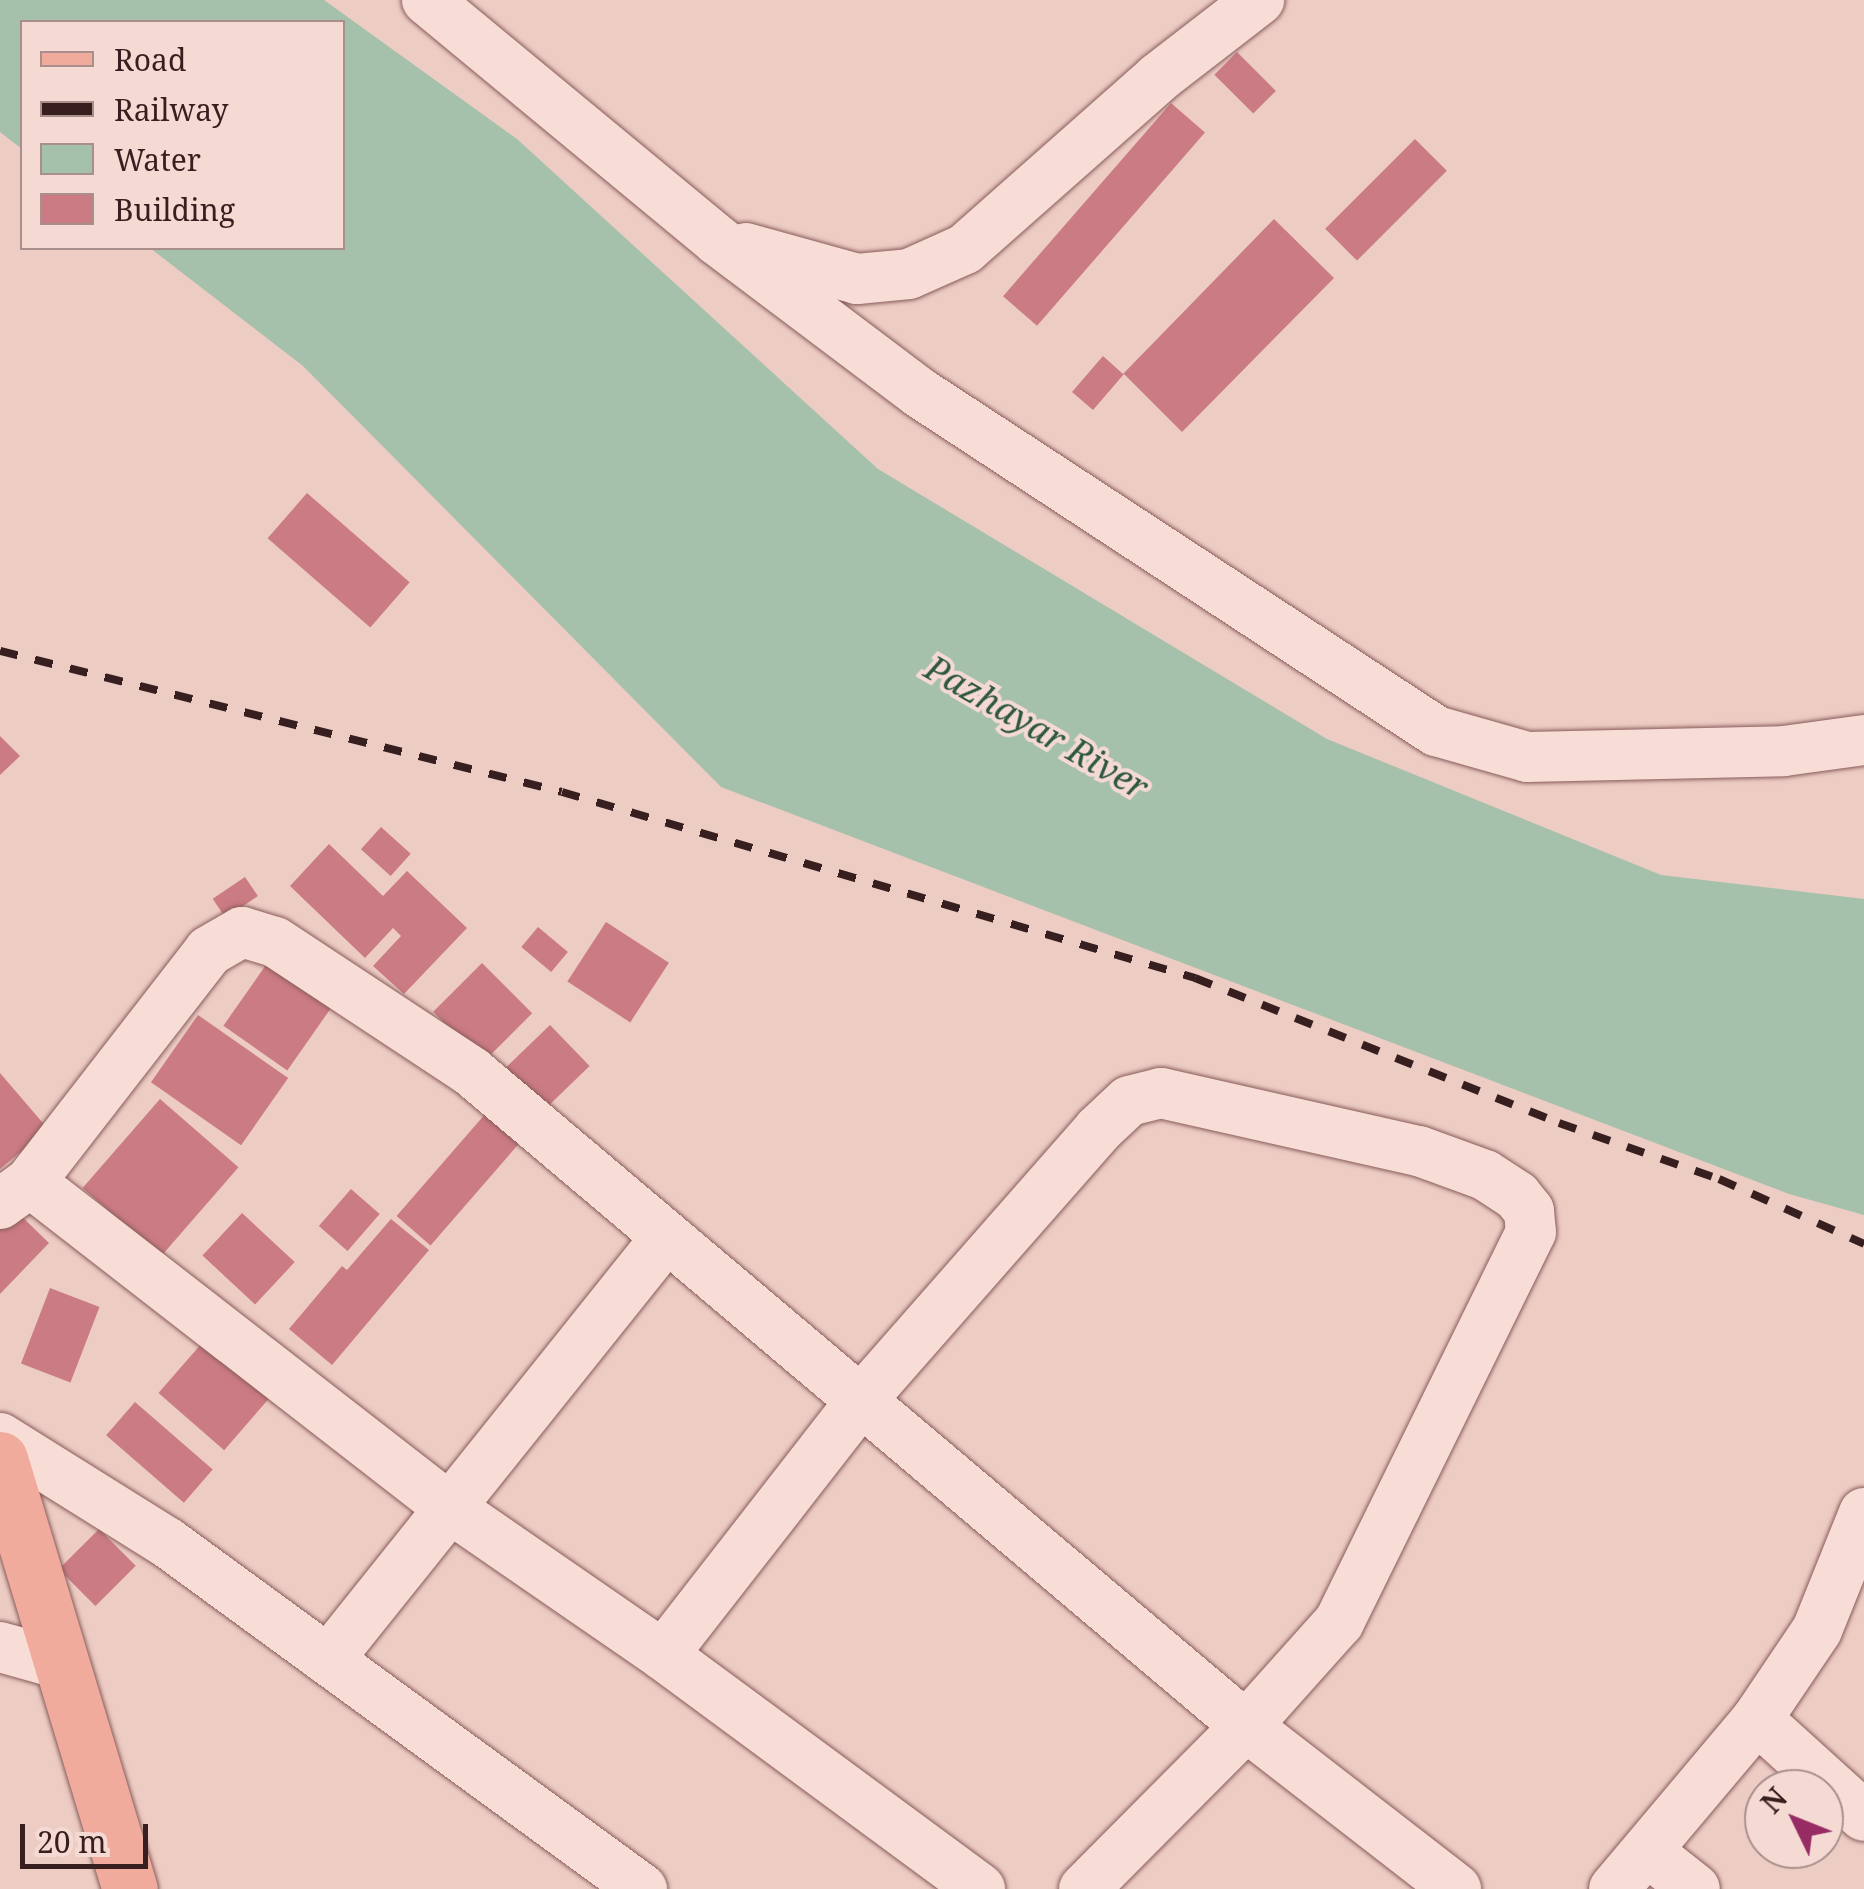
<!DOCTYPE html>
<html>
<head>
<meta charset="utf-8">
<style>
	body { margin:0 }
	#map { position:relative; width:1864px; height:1889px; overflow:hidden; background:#edccc4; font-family:"Noto Serif",serif }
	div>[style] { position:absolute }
	.water>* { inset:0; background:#a6c1ab }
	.building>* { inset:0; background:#cb7b83; transform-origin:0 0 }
	.roads { filter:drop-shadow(0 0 2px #885c5b) drop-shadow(0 0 2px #885c5b) }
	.minor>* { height:50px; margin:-25px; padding:0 25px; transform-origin:25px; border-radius:25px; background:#f8ddd7 }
	.major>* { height:55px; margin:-27.5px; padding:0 27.5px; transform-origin:27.5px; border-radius:27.5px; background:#f0ab9d }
	.rail>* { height:8px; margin-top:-4px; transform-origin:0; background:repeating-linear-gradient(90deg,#381f1f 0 18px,transparent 0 36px) }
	span { translate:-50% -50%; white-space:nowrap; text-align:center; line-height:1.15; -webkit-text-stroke:8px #f5dad4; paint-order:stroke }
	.water-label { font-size:35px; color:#2e5740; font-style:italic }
	.legend { position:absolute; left:20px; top:20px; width:325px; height:230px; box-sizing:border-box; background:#f5dad4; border:2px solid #a98f8c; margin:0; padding:12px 18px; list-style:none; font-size:30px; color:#381f1f }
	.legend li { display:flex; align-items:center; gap:20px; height:50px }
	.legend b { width:50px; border:2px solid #a98f8c }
	.north { position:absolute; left:1744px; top:1769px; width:100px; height:100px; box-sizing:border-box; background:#f5dad4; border:2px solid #a98f8c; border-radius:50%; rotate:313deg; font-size:28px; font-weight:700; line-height:40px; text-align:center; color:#381f1f }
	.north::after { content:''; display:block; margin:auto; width:35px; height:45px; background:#962c63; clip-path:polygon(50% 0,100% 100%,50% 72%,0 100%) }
	.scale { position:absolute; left:20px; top:1824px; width:128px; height:45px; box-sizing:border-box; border:5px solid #381f1f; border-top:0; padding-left:12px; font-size:30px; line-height:35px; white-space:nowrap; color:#381f1f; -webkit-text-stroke:8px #f5dad4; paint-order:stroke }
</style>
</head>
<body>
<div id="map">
	<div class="water">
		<div style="clip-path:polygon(0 0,324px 0,517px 139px,878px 469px,1327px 739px,1661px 875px,1864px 899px,1864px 1215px,1789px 1194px,721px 787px,303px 366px,150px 248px,342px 248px,342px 22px,22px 22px,22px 149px,0 132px)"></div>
	</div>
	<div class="building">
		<div style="left:1237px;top:52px;width:55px;height:32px;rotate:45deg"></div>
		<div style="left:1171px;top:103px;width:45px;height:256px;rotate:41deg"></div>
		<div style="left:1415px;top:139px;width:45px;height:127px;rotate:45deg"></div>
		<div style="clip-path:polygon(1274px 219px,1334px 278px,1182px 432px,1124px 374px,1093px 410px,1072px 392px,1103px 356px,1123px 374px)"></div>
		<div style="left:307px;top:493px;width:136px;height:60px;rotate:41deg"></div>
		<div style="clip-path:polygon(0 736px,20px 756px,0 775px)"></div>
		<div style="left:381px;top:827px;width:40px;height:30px;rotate:42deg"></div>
		<div style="clip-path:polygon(329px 844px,383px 896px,407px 871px,467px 928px,404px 994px,373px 966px,401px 936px,393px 928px,365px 958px,290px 886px)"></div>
		<div style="left:245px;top:877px;width:23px;height:39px;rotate:56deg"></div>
		<div style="left:606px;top:922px;width:75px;height:71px;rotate:33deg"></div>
		<div style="left:538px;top:927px;width:39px;height:26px;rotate:40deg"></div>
		<div style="left:275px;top:952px;width:78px;height:90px;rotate:35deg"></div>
		<div style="left:482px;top:963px;width:71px;height:69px;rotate:45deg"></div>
		<div style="left:198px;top:1015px;width:110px;height:82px;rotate:35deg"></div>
		<div style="left:550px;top:1025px;width:57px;height:64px;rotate:46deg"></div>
		<div style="clip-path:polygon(0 1073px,48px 1129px,0 1169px)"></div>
		<div style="left:160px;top:1099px;width:104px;height:118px;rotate:41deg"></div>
		<div style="left:493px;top:1105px;width:45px;height:147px;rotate:41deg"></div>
		<div style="left:351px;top:1189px;width:38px;height:49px;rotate:41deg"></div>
		<div style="clip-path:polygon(11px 1206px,49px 1243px,0 1294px,0 1217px)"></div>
		<div style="left:242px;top:1213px;width:72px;height:58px;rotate:43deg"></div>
		<div style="clip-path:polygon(391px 1219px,429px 1250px,332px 1365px,289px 1329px,342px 1266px,347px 1270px)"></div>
		<div style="left:50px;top:1288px;width:53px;height:81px;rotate:21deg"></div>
		<div style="left:209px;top:1335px;width:87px;height:77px;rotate:41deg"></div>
		<div style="left:135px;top:1402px;width:103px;height:44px;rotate:41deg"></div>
		<div style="left:99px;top:1529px;width:52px;height:57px;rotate:45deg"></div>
	</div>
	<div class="roads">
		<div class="minor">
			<div style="left:427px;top:0;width:376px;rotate:39.6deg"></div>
			<div style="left:717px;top:240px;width:254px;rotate:37deg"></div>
			<div style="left:920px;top:393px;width:617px;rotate:33.23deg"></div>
			<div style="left:1436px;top:731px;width:95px;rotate:15.9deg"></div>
			<div style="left:1527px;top:757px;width:257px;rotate:-1.3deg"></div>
			<div style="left:1784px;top:751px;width:81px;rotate:-7.8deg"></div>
			<div style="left:746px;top:248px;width:115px;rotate:15.6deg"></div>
			<div style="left:857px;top:279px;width:52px;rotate:-5.5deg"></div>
			<div style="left:909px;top:274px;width:61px;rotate:-24.1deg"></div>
			<div style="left:965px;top:249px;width:258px;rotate:-41.5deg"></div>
			<div style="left:1158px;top:78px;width:128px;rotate:-37.7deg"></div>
			<div style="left:30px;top:1182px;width:532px;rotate:37.82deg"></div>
			<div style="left:450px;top:1508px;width:259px;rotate:34.6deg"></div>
			<div style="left:663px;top:1655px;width:394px;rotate:36.4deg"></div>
			<div style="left:0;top:1204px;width:37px;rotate:-36deg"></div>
			<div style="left:30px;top:1182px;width:292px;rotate:-52.2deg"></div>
			<div style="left:209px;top:951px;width:38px;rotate:-30deg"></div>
			<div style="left:242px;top:932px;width:34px;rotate:17deg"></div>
			<div style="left:275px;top:942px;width:236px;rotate:33.4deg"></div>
			<div style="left:472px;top:1072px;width:1013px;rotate:40.2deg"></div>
			<div style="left:1246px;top:1726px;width:266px;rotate:37.8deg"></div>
			<div style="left:0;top:1438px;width:198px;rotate:32deg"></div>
			<div style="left:168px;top:1543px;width:587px;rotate:36.13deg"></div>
			<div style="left:0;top:1647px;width:63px;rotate:15.6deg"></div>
			<div style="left:663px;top:1655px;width:324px;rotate:-52.1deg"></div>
			<div style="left:862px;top:1399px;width:358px;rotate:-48.7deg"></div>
			<div style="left:1098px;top:1130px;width:42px;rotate:-43.1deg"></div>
			<div style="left:1129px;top:1101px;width:33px;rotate:-14deg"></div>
			<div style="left:1161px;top:1093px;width:264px;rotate:12.7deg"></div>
			<div style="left:1419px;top:1151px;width:70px;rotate:20deg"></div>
			<div style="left:1485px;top:1175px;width:38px;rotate:33deg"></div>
			<div style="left:1517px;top:1196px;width:19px;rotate:51deg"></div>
			<div style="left:1529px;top:1211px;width:21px;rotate:85deg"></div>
			<div style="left:1531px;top:1232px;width:435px;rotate:116.2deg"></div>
			<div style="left:1339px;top:1622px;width:140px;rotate:131.8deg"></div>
			<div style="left:1246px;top:1726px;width:230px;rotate:134.8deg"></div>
			<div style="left:328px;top:1660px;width:539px;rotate:-51.32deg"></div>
			<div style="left:1757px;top:1719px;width:144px;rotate:42.2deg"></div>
			<div style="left:1647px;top:1851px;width:61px;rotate:38.4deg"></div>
			<div style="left:1614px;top:1889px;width:222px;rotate:-49.9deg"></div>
			<div style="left:1757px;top:1719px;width:107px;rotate:-56deg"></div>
			<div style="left:1817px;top:1630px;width:126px;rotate:-68.1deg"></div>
		</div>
		<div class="major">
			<div style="left:0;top:1459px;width:449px;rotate:73.2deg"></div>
		</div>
	</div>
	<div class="rail">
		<div style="left:0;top:651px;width:579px;rotate:14.08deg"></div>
		<div style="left:562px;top:792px;width:660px;rotate:16.37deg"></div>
		<div style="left:1195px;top:978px;width:392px;rotate:21.7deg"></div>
		<div style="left:1559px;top:1123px;width:170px;rotate:19.3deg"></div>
		<div style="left:1719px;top:1179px;width:159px;rotate:24.1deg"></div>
	</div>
	<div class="water-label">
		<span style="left:1037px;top:727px;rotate:30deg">Pazhayar River</span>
	</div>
	<ul class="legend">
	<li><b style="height:12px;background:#f0ab9d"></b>Road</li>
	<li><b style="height:12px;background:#381f1f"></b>Railway</li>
	<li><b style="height:28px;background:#a6c1ab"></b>Water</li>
	<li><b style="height:28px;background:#cb7b83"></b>Building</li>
	</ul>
	<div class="north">N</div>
	<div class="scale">20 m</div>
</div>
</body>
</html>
